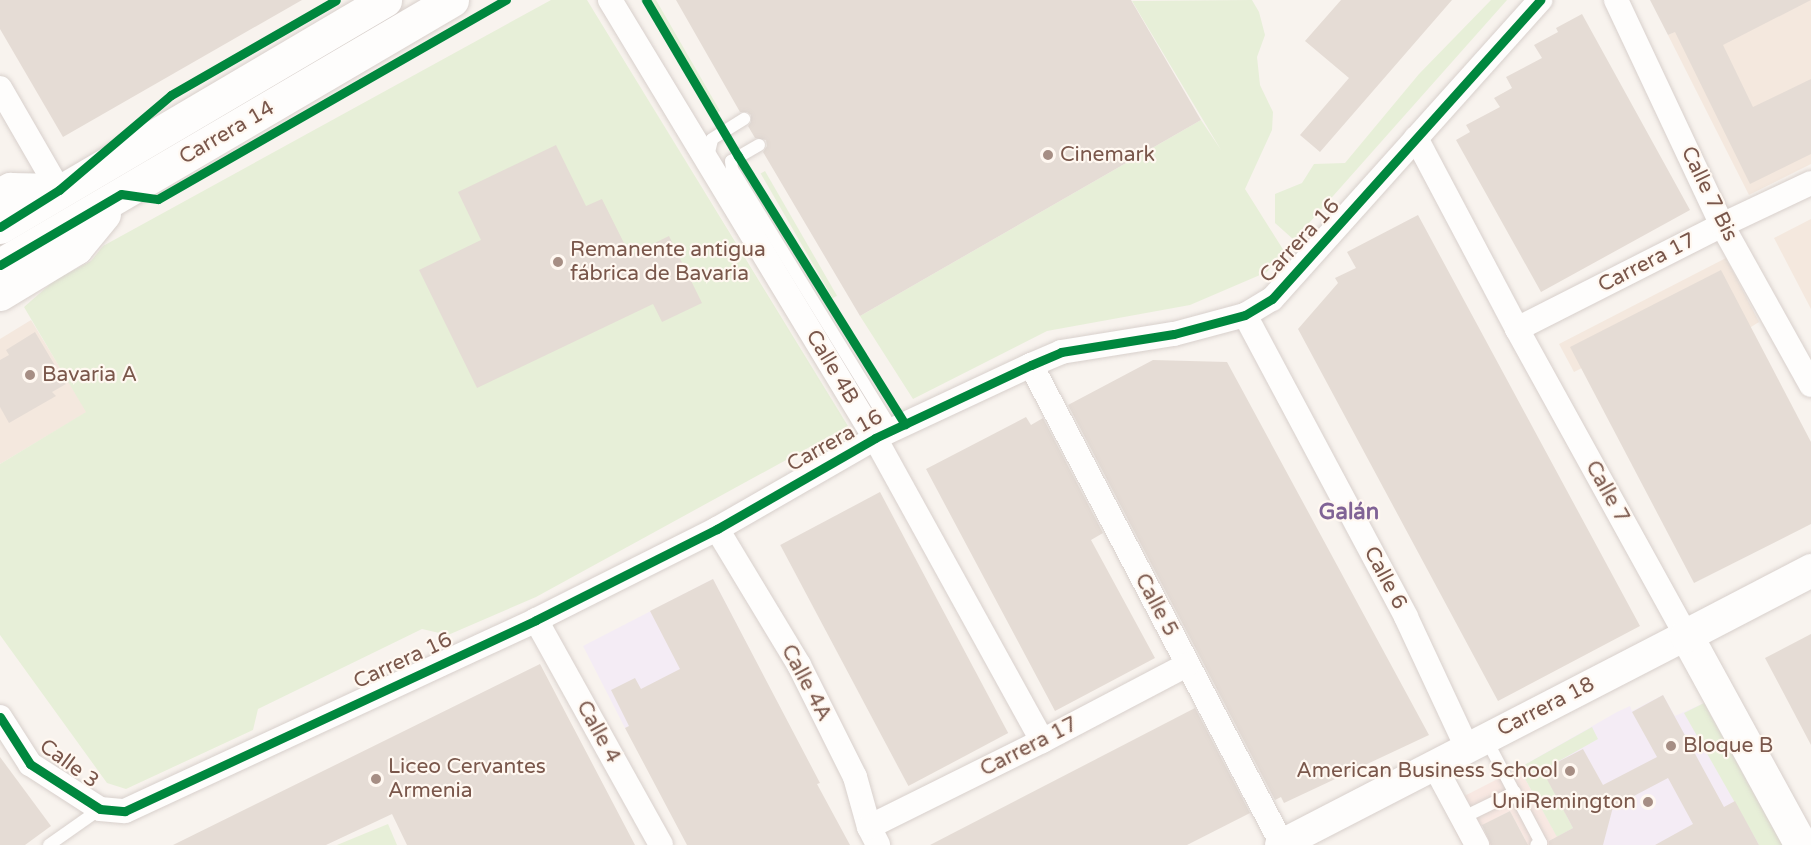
<!DOCTYPE html>
<html>
<head>
<meta charset="utf-8">
<style>
	body { margin:0 }
	#map { position:relative; width:1811px; height:845px; overflow:hidden; background:#f8f3ee; font-family:"Varela Round",sans-serif }
	div>[style] { position:absolute }
	.residential>* { inset:0; background:#f4e8de }
	.commercial>* { inset:0; background:#f8e8e2 }
	.education>* { inset:0; background:#f4ecf5 }
	.green>* { inset:0; background:#e7efd8; transform-origin:0 0 }
	.building>* { inset:0; background:#e5dcd5; transform-origin:0 0 }
	.roads { filter:drop-shadow(0 0 2px #d8d0cc) drop-shadow(0 0 2px #d8d0cc) }
	.service>* { height:12px; margin:-6px; padding:0 6px; transform-origin:6px; border-radius:6px; background:#fefdfc }
	.minor>* { height:24px; margin:-12px; padding:0 12px; transform-origin:12px; border-radius:12px; background:#fefdfc }
	.tertiary>* { height:30px; margin:-15px; padding:0 15px; transform-origin:15px; border-radius:15px; background:#fefdfc }
	.secondary>* { height:33px; margin:-16.5px; padding:0 16.5px; transform-origin:16.5px; border-radius:16.5px; background:#fefdfc }
	.cycleway>* { height:9px; margin:-4.5px; padding:0 4.5px; transform-origin:4.5px; border-radius:4.5px; background:#00873e }
	.dots>* { width:16px; height:16px; translate:-50% -50%; box-sizing:border-box; border:3px solid #fff8f1; border-radius:50% }
	span { translate:-50% -50%; white-space:nowrap; text-align:center; line-height:1.15; -webkit-text-stroke:4.5px #fff8f1; paint-order:stroke }
	.street-label { font-size:21px; color:#7a574b }
	.poi-label { font-size:21px; color:#7a574b }
	.left { translate:0 -50%; text-align:left }
	.right { translate:-100% -50%; text-align:right }
	.neighbourhood-label { font-size:22px; color:#806396; font-weight:700 }
</style>
</head>
<body>
<div id="map">
	<div class="residential">
		<div style="clip-path:polygon(1740px 0,1811px 0,1811px 164px,1749px 195px,1668px 35px)"></div>
		<div style="clip-path:polygon(1811px 219px,1811px 309px,1774px 238px)"></div>
		<div style="clip-path:polygon(1726px 258px,1759px 322px,1751px 327px,1657px 330px,1574px 372px,1559px 344px)"></div>
		<div style="clip-path:polygon(31px 320px,87px 412px,0 464px,0 339px)"></div>
	</div>
	<div class="commercial">
		<div style="clip-path:polygon(1519px 768px,1562px 845px,1514px 845px,1525px 839px,1510px 811px,1481px 826px,1492px 845px,1462px 845px,1443px 807px)"></div>
	</div>
	<div class="education">
		<div style="clip-path:polygon(713px 579px,783px 714px,677px 701px,625px 728px,583px 646px)"></div>
		<div style="clip-path:polygon(1663px 695px,1675px 716px,1704px 703px,1782px 845px,1562px 845px,1519px 768px,1617px 712px,1630px 706px,1632px 711px)"></div>
	</div>
	<div class="green">
		<div style="clip-path:polygon(551px 0,587px 0,848px 426px,536px 597px,448px 635px,422px 629px,258px 709px,253px 730px,126px 789px,107px 783px,0 635px,0 464px,86px 412px,24px 307px,55px 280px,91px 261px,103px 246px)"></div>
		<div style="clip-path:polygon(650px 0,656px 0,720px 111px,716px 113px)"></div>
		<div style="clip-path:polygon(1252px 0,1259px 12px,1265px 35px,1257px 57px,1260px 85px,1273px 112px,1272px 130px,1245px 189px,1284px 251px,1267px 272px,1190px 305px,1047px 331px,913px 399px,860px 316px,1201px 120px,1221px 150px,1132px 1px)"></div>
		<div style="clip-path:polygon(1491px 0,1507px 0,1294px 240px,1275px 223px,1275px 194px,1302px 183px,1314px 164px,1345px 163px,1419px 74px)"></div>
		<div style="left:765px;top:171px;width:144px;height:5px;rotate:60deg"></div>
		<div style="clip-path:polygon(1704px 703px,1782px 845px,1759px 845px,1684px 713px)"></div>
		<div style="clip-path:polygon(1592px 727px,1598px 739px,1543px 770px,1573px 828px,1557px 837px,1519px 768px)"></div>
		<div style="clip-path:polygon(388px 824px,397px 845px,337px 845px)"></div>
	</div>
	<div class="building">
		<div style="clip-path:polygon(0 0,302px 0,63px 137px,0 29px)"></div>
		<div style="clip-path:polygon(676px 0,1131px 0,1201px 120px,860px 316px,763px 152px,767px 146px,766px 140px,755px 138px,748px 126px,751px 122px,751px 115px,747px 112px,740px 112px)"></div>
		<div style="clip-path:polygon(1341px 0,1452px 0,1320px 152px,1300px 135px,1349px 78px,1305px 41px)"></div>
		<div style="clip-path:polygon(1650px 0,1811px 0,1723px 45px,1753px 107px,1811px 79px,1811px 154px,1750px 184px,1675px 32px,1668px 35px)"></div>
		<div style="clip-path:polygon(1582px 14px,1690px 210px,1541px 292px,1456px 140px,1470px 132px,1466px 125px,1500px 107px,1494px 98px,1512px 88px,1506px 77px,1542px 58px,1534px 45px,1558px 32px,1556px 28px)"></div>
		<div style="clip-path:polygon(556px 145px,586px 206px,602px 199px,630px 255px,669px 236px,702px 303px,662px 322px,653px 304px,477px 388px,419px 270px,481px 240px,458px 192px)"></div>
		<div style="clip-path:polygon(1418px 215px,1640px 626px,1498px 701px,1298px 329px,1338px 283px,1335px 278px,1356px 268px,1347px 252px)"></div>
		<div style="clip-path:polygon(1721px 270px,1811px 442px,1811px 524px,1694px 583px,1570px 347px)"></div>
		<div style="clip-path:polygon(35px 332px,66px 384px,52px 392px,56px 396px,9px 423px,0 407px,0 360px,9px 355px,6px 350px)"></div>
		<div style="clip-path:polygon(1153px 360px,1227px 362px,1429px 735px,1284px 803px,1281px 797px,1275px 800px,1068px 405px)"></div>
		<div style="clip-path:polygon(1026px 417px,1031px 425px,1043px 418px,1103px 533px,1091px 540px,1155px 658px,1055px 711px,926px 469px)"></div>
		<div style="left:880px;top:492px;width:273px;height:113px;rotate:62deg"></div>
		<div style="clip-path:polygon(713px 579px,820px 783px,817px 784px,850px 845px,687px 845px,625px 728px,629px 726px,611px 690px,635px 678px,641px 689px,680px 669px,650px 611px)"></div>
		<div style="clip-path:polygon(1811px 634px,1811px 745px,1765px 658px)"></div>
		<div style="clip-path:polygon(540px 664px,635px 845px,407px 845px,392px 814px,326px 845px,173px 845px)"></div>
		<div style="clip-path:polygon(1663px 695px,1724px 807px,1735px 801px,1759px 845px,1655px 845px,1693px 824px,1668px 778px,1613px 807px,1603px 845px,1549px 845px,1549px 841px,1573px 828px,1542px 770px,1583px 749px,1603px 785px,1657px 757px,1632px 712px)"></div>
		<div style="clip-path:polygon(1195px 708px,1250px 813px,1187px 845px,930px 845px)"></div>
		<div style="clip-path:polygon(0 757px,51px 826px,25px 845px,0 845px)"></div>
		<div style="clip-path:polygon(1510px 811px,1528px 845px,1491px 845px,1482px 825px)"></div>
	</div>
	<div class="roads">
		<div class="service">
			<div style="left:759px;top:145px;width:32px;rotate:150deg"></div>
			<div style="left:731px;top:161px;width:8px;rotate:83deg"></div>
			<div style="left:732px;top:169px;width:305px;rotate:58.4deg"></div>
			<div style="left:708px;top:157px;width:18px;rotate:-77deg"></div>
			<div style="left:712px;top:139px;width:38px;rotate:-32deg"></div>
			<div style="left:1486px;top:739px;width:118px;rotate:62.1deg"></div>
			<div style="left:1541px;top:843px;width:5px;rotate:158deg"></div>
			<div style="left:1462px;top:818px;width:59px;rotate:-26.1deg"></div>
			<div style="left:49px;top:845px;width:62px;rotate:-35.2deg"></div>
		</div>
		<div class="minor">
			<div style="left:610px;top:0;width:512px;rotate:58.83deg"></div>
			<div style="left:875px;top:438px;width:346px;rotate:61.1deg"></div>
			<div style="left:1616px;top:0;width:249px;rotate:64.8deg"></div>
			<div style="left:1722px;top:225px;width:183px;rotate:60.9deg"></div>
			<div style="left:0;top:88px;width:118px;rotate:60deg"></div>
			<div style="left:1416px;top:138px;width:216px;rotate:62.1deg"></div>
			<div style="left:1517px;top:329px;width:350px;rotate:61.1deg"></div>
			<div style="left:1245px;top:315px;width:342px;rotate:61.9deg"></div>
			<div style="left:1406px;top:617px;width:145px;rotate:65deg"></div>
			<div style="left:1517px;top:329px;width:230px;rotate:-26.9deg"></div>
			<div style="left:1722px;top:225px;width:98px;rotate:-25.3deg"></div>
			<div style="left:1031px;top:365px;width:541px;rotate:62.35deg"></div>
			<div style="left:717px;top:529px;width:159px;rotate:58.9deg"></div>
			<div style="left:799px;top:665px;width:125px;rotate:63.4deg"></div>
			<div style="left:855px;top:777px;width:52px;rotate:74.4deg"></div>
			<div style="left:869px;top:827px;width:20px;rotate:63deg"></div>
			<div style="left:536px;top:620px;width:257px;rotate:60.9deg"></div>
			<div style="left:0;top:717px;width:56px;rotate:57.4deg"></div>
			<div style="left:30px;top:764px;width:83px;rotate:32.7deg"></div>
			<div style="left:100px;top:809px;width:25px;rotate:5deg"></div>
			<div style="left:125px;top:811px;width:453px;rotate:-24.9deg"></div>
			<div style="left:536px;top:620px;width:203px;rotate:-26.7deg"></div>
			<div style="left:717px;top:529px;width:182px;rotate:-29.9deg"></div>
			<div style="left:875px;top:438px;width:172px;rotate:-25.1deg"></div>
			<div style="left:1031px;top:365px;width:33px;rotate:-23deg"></div>
			<div style="left:1061px;top:352px;width:114px;rotate:-9.1deg"></div>
			<div style="left:1174px;top:334px;width:73px;rotate:-15deg"></div>
			<div style="left:1245px;top:315px;width:31px;rotate:-31deg"></div>
			<div style="left:1272px;top:299px;width:402px;rotate:-48.1deg"></div>
			<div style="left:1434px;top:765px;width:91px;rotate:61.7deg"></div>
			<div style="left:869px;top:827px;width:193px;rotate:-26.4deg"></div>
			<div style="left:1042px;top:741px;width:164px;rotate:-27.7deg"></div>
		</div>
		<div class="tertiary">
			<div style="left:1280px;top:845px;width:457px;rotate:-27.3deg"></div>
		</div>
		<div class="secondary">
			<div style="left:0;top:195px;width:12px;rotate:-31deg"></div>
			<div style="left:10px;top:189px;width:49px;rotate:1.2deg"></div>
			<div style="left:0;top:227px;width:447px;rotate:-30.5deg"></div>
			<div style="left:0;top:265px;width:524px;rotate:-30.38deg"></div>
			<div style="left:0;top:294px;width:89px;rotate:-31.2deg"></div>
			<div style="left:76px;top:248px;width:44px;rotate:-50.5deg"></div>
			<div style="left:1801px;top:845px;width:239px;rotate:-118.7deg"></div>
			<div style="left:1686px;top:635px;width:141px;rotate:-27.5deg"></div>
		</div>
	</div>
	<div class="cycleway">
		<div style="left:646px;top:0;width:181px;rotate:59.5deg"></div>
		<div style="left:738px;top:156px;width:316px;rotate:58.1deg"></div>
		<div style="left:0;top:227px;width:70px;rotate:-32.1deg"></div>
		<div style="left:59px;top:190px;width:147px;rotate:-40.3deg"></div>
		<div style="left:171px;top:95px;width:190px;rotate:-29.9deg"></div>
		<div style="left:0;top:265px;width:140px;rotate:-30.4deg"></div>
		<div style="left:121px;top:194px;width:37px;rotate:8deg"></div>
		<div style="left:158px;top:199px;width:401px;rotate:-29.8deg"></div>
		<div style="left:0;top:717px;width:56px;rotate:57.4deg"></div>
		<div style="left:30px;top:764px;width:83px;rotate:32.7deg"></div>
		<div style="left:100px;top:809px;width:25px;rotate:5deg"></div>
		<div style="left:125px;top:811px;width:453px;rotate:-24.9deg"></div>
		<div style="left:536px;top:620px;width:203px;rotate:-26.7deg"></div>
		<div style="left:717px;top:529px;width:182px;rotate:-29.9deg"></div>
		<div style="left:875px;top:438px;width:172px;rotate:-25.1deg"></div>
		<div style="left:1031px;top:365px;width:33px;rotate:-23deg"></div>
		<div style="left:1061px;top:352px;width:114px;rotate:-9.1deg"></div>
		<div style="left:1174px;top:334px;width:73px;rotate:-15deg"></div>
		<div style="left:1245px;top:315px;width:31px;rotate:-31deg"></div>
		<div style="left:1272px;top:299px;width:402px;rotate:-48.1deg"></div>
	</div>
	<div class="dots">
		<div style="left:1048px;top:155px;background:#a68e84"></div>
		<div style="left:558px;top:262px;background:#a68e84"></div>
		<div style="left:30px;top:375px;background:#a68e84"></div>
		<div style="left:1671px;top:746px;background:#a68e84"></div>
		<div style="left:1570px;top:771px;background:#a68e84"></div>
		<div style="left:376px;top:779px;background:#a68e84"></div>
		<div style="left:1648px;top:802px;background:#a68e84"></div>
	</div>
	<div class="street-label">
		<span style="left:227px;top:133px;rotate:-30deg">Carrera 14</span>
		<span style="left:1709px;top:194px;rotate:64deg">Calle 7 Bis</span>
		<span style="left:1300px;top:241px;rotate:-47deg">Carrera 16</span>
		<span style="left:1647px;top:263px;rotate:-27deg">Carrera 17</span>
		<span style="left:832px;top:367px;rotate:59deg">Calle 4B</span>
		<span style="left:835px;top:441px;rotate:-29deg">Carrera 16</span>
		<span style="left:1607px;top:492px;rotate:61deg">Calle 7</span>
		<span style="left:1385px;top:578px;rotate:62deg">Calle 6</span>
		<span style="left:1156px;top:605px;rotate:62deg">Calle 5</span>
		<span style="left:403px;top:661px;rotate:-25deg">Carrera 16</span>
		<span style="left:806px;top:683px;rotate:62deg">Calle 4A</span>
		<span style="left:1546px;top:707px;rotate:-27deg">Carrera 18</span>
		<span style="left:598px;top:732px;rotate:61deg">Calle 4</span>
		<span style="left:1029px;top:747px;rotate:-27deg">Carrera 17</span>
		<span style="left:69px;top:764px;rotate:36deg">Calle 3</span>
	</div>
	<div class="poi-label">
		<span class="left" style="left:1060px;top:155px">Cinemark</span>
		<span class="left" style="left:570px;top:262px">Remanente antigua<br>fábrica de Bavaria</span>
		<span class="left" style="left:42px;top:375px">Bavaria A</span>
		<span class="left" style="left:1683px;top:746px">Bloque B</span>
		<span class="left" style="left:388px;top:779px">Liceo Cervantes<br>Armenia</span>
		<span class="right" style="left:1558px;top:771px">American Business School</span>
		<span class="right" style="left:1636px;top:802px">UniRemington</span>
	</div>
	<div class="neighbourhood-label">
		<span style="left:1349px;top:513px">Galán</span>
	</div>
</div>
</body>
</html>
